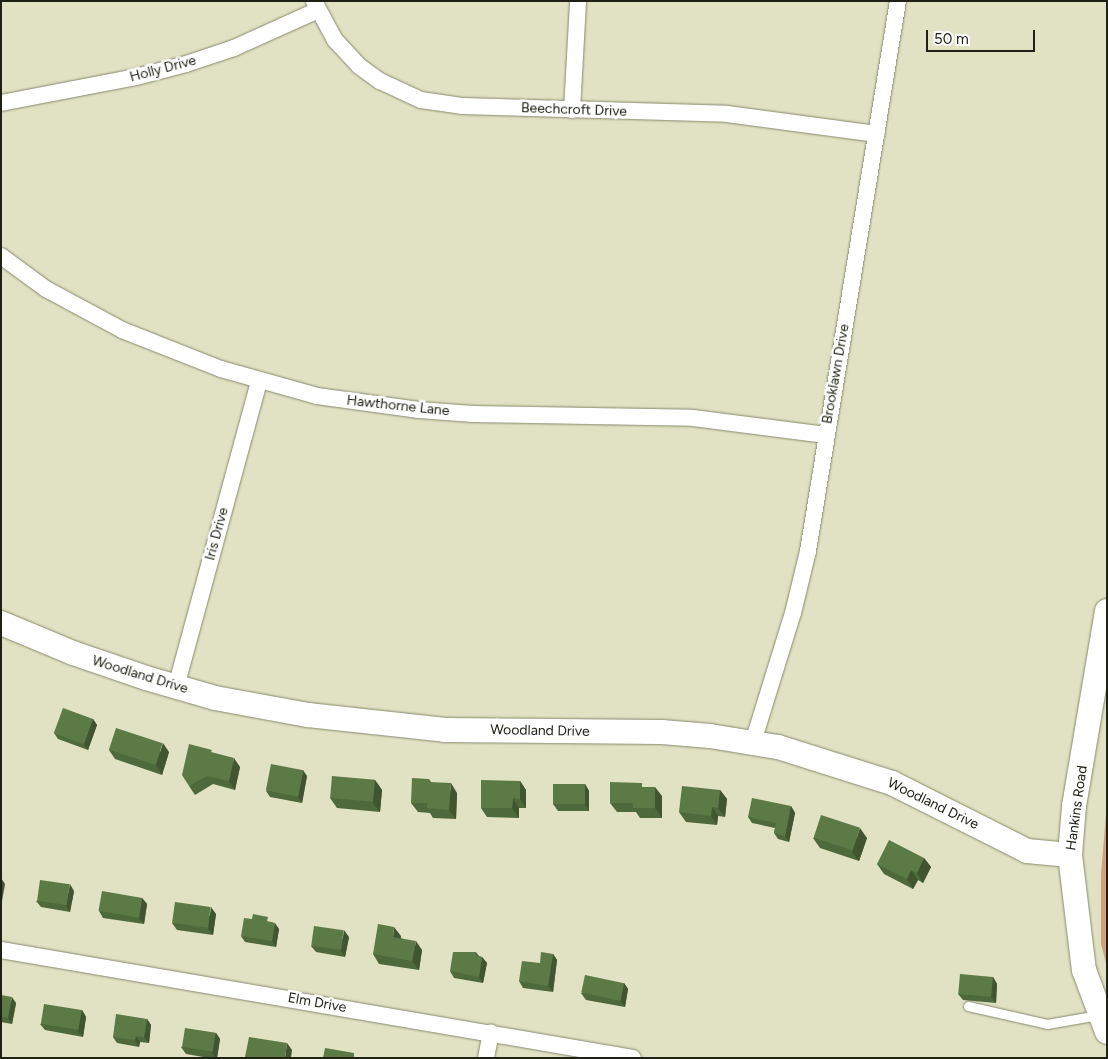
<!DOCTYPE html>
<html>
<head>
<meta charset="utf-8">
<style>
	body { margin:0 }
	#map { position:relative; width:1108px; height:1059px; overflow:hidden; background:#e0e2c3; font-family:Figtree,sans-serif }
	div>[style] { position:absolute }
	.green>* { inset:0; background:#d0a37b }
	.roads { filter:drop-shadow(0 0 1px #88896d) drop-shadow(0 0 1px #88896d) }
	.lane>* { height:9px; margin:-4.5px; padding:0 4.5px; transform-origin:4.5px; border-radius:4.5px; background:#fff }
	.street>* { height:16px; margin:-8px; padding:0 8px; transform-origin:8px; border-radius:8px; background:#fff }
	.secondary>* { height:24px; margin:-12px; padding:0 12px; transform-origin:12px; border-radius:12px; background:#fff }
	.wall>* { inset:0; background:#4e693b }
	.shaded-wall>* { inset:0; background:#405530 }
	.building>* { inset:0; background:#5b7a45; transform-origin:0 0 }
	span { translate:-50% -50%; white-space:nowrap; text-align:center; line-height:1.15; -webkit-text-stroke:5px #fff; paint-order:stroke }
	.street-label { font-size:14px; color:#202115 }
	.frame { position:absolute; inset:0; border:2px solid #202115; pointer-events:none }
	.scale { position:absolute; left:926px; top:30px; width:109px; height:22px; box-sizing:border-box; border:2px solid #202115; border-top:0; padding-left:6px; font-size:15px; line-height:18px; white-space:nowrap; color:#202115; -webkit-text-stroke:4px #fff; paint-order:stroke }
</style>
</head>
<body>
<div id="map">
	<div class="green">
		<div style="clip-path:polygon(1107px 802px,1107px 967px,1101px 944px,1101px 874px)"></div>
	</div>
	<div class="roads">
		<div class="lane">
			<div style="left:968px;top:1006px;width:81px;rotate:12.8deg"></div>
			<div style="left:1047px;top:1024px;width:52px;rotate:-10deg"></div>
		</div>
		<div class="street">
			<div style="left:314px;top:1px;width:44px;rotate:61.7deg"></div>
			<div style="left:335px;top:40px;width:35px;rotate:47deg"></div>
			<div style="left:359px;top:66px;width:26px;rotate:36deg"></div>
			<div style="left:380px;top:81px;width:45px;rotate:24.9deg"></div>
			<div style="left:421px;top:100px;width:41px;rotate:8.3deg"></div>
			<div style="left:462px;top:106px;width:265px;rotate:1.7deg"></div>
			<div style="left:727px;top:114px;width:151px;rotate:7.6deg"></div>
			<div style="left:1px;top:103px;width:137px;rotate:-10.9deg"></div>
			<div style="left:136px;top:77px;width:52px;rotate:-14.6deg"></div>
			<div style="left:186px;top:64px;width:51px;rotate:-18.4deg"></div>
			<div style="left:234px;top:48px;width:92px;rotate:-24.3deg"></div>
			<div style="left:572px;top:110px;width:109px;rotate:-86.8deg"></div>
			<div style="left:1px;top:256px;width:56px;rotate:36.3deg"></div>
			<div style="left:46px;top:289px;width:86px;rotate:28.3deg"></div>
			<div style="left:122px;top:330px;width:106px;rotate:21.5deg"></div>
			<div style="left:221px;top:369px;width:100px;rotate:15.7deg"></div>
			<div style="left:317px;top:396px;width:103px;rotate:7.8deg"></div>
			<div style="left:419px;top:410px;width:54px;rotate:4.2deg"></div>
			<div style="left:473px;top:414px;width:220px;rotate:1deg"></div>
			<div style="left:693px;top:418px;width:134px;rotate:7.3deg"></div>
			<div style="left:176px;top:687px;width:317px;rotate:-74.8deg"></div>
			<div style="left:753px;top:742px;width:135px;rotate:-72.8deg"></div>
			<div style="left:793px;top:613px;width:64px;rotate:-76.4deg"></div>
			<div style="left:808px;top:551px;width:557px;rotate:-80.71deg"></div>
			<div style="left:1px;top:950px;width:641px;rotate:9.7deg"></div>
			<div style="left:486px;top:1058px;width:26px;rotate:-79deg"></div>
		</div>
		<div class="secondary">
			<div style="left:1107px;top:611px;width:198px;rotate:99.6deg"></div>
			<div style="left:1074px;top:806px;width:49px;rotate:94.7deg"></div>
			<div style="left:1070px;top:855px;width:116px;rotate:83.1deg"></div>
			<div style="left:1084px;top:970px;width:66px;rotate:69.6deg"></div>
			<div style="left:1px;top:623px;width:78px;rotate:22.6deg"></div>
			<div style="left:73px;top:653px;width:77px;rotate:18.9deg"></div>
			<div style="left:146px;top:678px;width:72px;rotate:16.2deg"></div>
			<div style="left:215px;top:698px;width:95px;rotate:10.4deg"></div>
			<div style="left:308px;top:715px;width:138px;rotate:6.2deg"></div>
			<div style="left:445px;top:730px;width:217px;rotate:0.5deg"></div>
			<div style="left:662px;top:732px;width:48px;rotate:4.8deg"></div>
			<div style="left:710px;top:736px;width:69px;rotate:9.2deg"></div>
			<div style="left:778px;top:747px;width:120px;rotate:17.5deg"></div>
			<div style="left:892px;top:783px;width:151px;rotate:26.7deg"></div>
			<div style="left:1027px;top:851px;width:43px;rotate:5.3deg"></div>
		</div>
	</div>
	<div class="wall">
		<div style="clip-path:polygon(93px 719px,97px 725px,88px 750px,58px 739px,54px 733px)"></div>
		<div style="clip-path:polygon(109px 750px,169px 752px,162px 775px,115px 759px)"></div>
		<div style="clip-path:polygon(214px 753px,240px 767px,235px 790px,213px 784px,195px 795px,189px 786px)"></div>
		<div style="clip-path:polygon(307px 776px,302px 803px,270px 797px,266px 791px)"></div>
		<div style="clip-path:polygon(429px 779px,431px 782px,457px 793px,456px 819px,433px 818px,430px 813px,418px 812px,411px 803px)"></div>
		<div style="clip-path:polygon(375px 780px,382px 790px,380px 812px,337px 808px,330px 798px)"></div>
		<div style="clip-path:polygon(520px 781px,526px 790px,526px 808px,519px 808px,519px 818px,487px 817px,481px 808px)"></div>
		<div style="clip-path:polygon(585px 784px,589px 791px,589px 811px,558px 811px,553px 804px)"></div>
		<div style="clip-path:polygon(645px 787px,662px 796px,662px 818px,640px 818px,636px 812px,617px 812px,610px 803px)"></div>
		<div style="clip-path:polygon(720px 790px,727px 799px,725px 817px,718px 816px,717px 825px,686px 822px,679px 812px)"></div>
		<div style="clip-path:polygon(791px 806px,795px 813px,789px 842px,778px 839px,774px 833px,775px 828px,752px 823px,748px 817px)"></div>
		<div style="clip-path:polygon(813px 838px,867px 838px,859px 861px,820px 848px)"></div>
		<div style="clip-path:polygon(924px 858px,931px 867px,923px 883px,918px 880px,913px 889px,884px 874px,877px 864px)"></div>
		<div style="clip-path:polygon(74px 891px,70px 912px,41px 907px,36px 901px)"></div>
		<div style="clip-path:polygon(142px 898px,147px 904px,144px 924px,103px 918px,99px 911px)"></div>
		<div style="clip-path:polygon(216px 914px,213px 935px,177px 930px,172px 923px)"></div>
		<div style="clip-path:polygon(272px 922px,279px 929px,276px 947px,245px 942px,241px 936px)"></div>
		<div style="clip-path:polygon(401px 936px,401px 938px,422px 950px,419px 970px,379px 964px,373px 954px)"></div>
		<div style="clip-path:polygon(349px 937px,345px 957px,316px 952px,311px 946px)"></div>
		<div style="clip-path:polygon(476px 952px,479px 956px,482px 957px,487px 963px,483px 983px,454px 978px,450px 971px)"></div>
		<div style="clip-path:polygon(553px 954px,557px 960px,553px 992px,523px 988px,519px 981px)"></div>
		<div style="clip-path:polygon(993px 977px,997px 984px,996px 1003px,963px 1000px,958px 994px)"></div>
		<div style="clip-path:polygon(624px 983px,628px 989px,625px 1007px,586px 1000px,581px 993px)"></div>
		<div style="clip-path:polygon(1px 995px,16px 1003px,12px 1024px,1px 1022px)"></div>
		<div style="clip-path:polygon(82px 1010px,86px 1017px,83px 1037px,45px 1030px,40px 1024px)"></div>
		<div style="clip-path:polygon(147px 1019px,151px 1025px,149px 1043px,140px 1042px,139px 1047px,117px 1043px,113px 1037px)"></div>
		<div style="clip-path:polygon(216px 1033px,220px 1039px,217px 1058px,209px 1058px,186px 1054px,181px 1047px)"></div>
	</div>
	<div class="shaded-wall">
		<div style="clip-path:polygon(93px 719px,97px 725px,88px 750px,84px 744px)"></div>
		<div style="clip-path:polygon(163px 743px,169px 752px,162px 775px,156px 765px)"></div>
		<div style="clip-path:polygon(234px 758px,240px 767px,235px 790px,229px 781px)"></div>
		<div style="clip-path:polygon(303px 770px,307px 776px,302px 803px,298px 797px)"></div>
		<div style="clip-path:polygon(375px 780px,382px 790px,380px 812px,373px 803px)"></div>
		<div style="clip-path:polygon(520px 781px,526px 790px,526px 808px,520px 799px)"></div>
		<div style="clip-path:polygon(451px 783px,457px 793px,456px 819px,449px 810px)"></div>
		<div style="clip-path:polygon(585px 784px,589px 791px,589px 811px,585px 805px)"></div>
		<div style="clip-path:polygon(655px 787px,662px 796px,662px 818px,655px 808px)"></div>
		<div style="clip-path:polygon(720px 790px,727px 799px,725px 817px,718px 808px)"></div>
		<div style="clip-path:polygon(513px 798px,519px 808px,519px 818px,512px 808px)"></div>
		<div style="clip-path:polygon(791px 806px,795px 813px,789px 842px,785px 836px)"></div>
		<div style="clip-path:polygon(712px 807px,718px 816px,717px 825px,711px 816px)"></div>
		<div style="clip-path:polygon(860px 828px,867px 838px,859px 861px,852px 852px)"></div>
		<div style="clip-path:polygon(924px 858px,931px 867px,923px 883px,917px 873px)"></div>
		<div style="clip-path:polygon(911px 870px,918px 880px,913px 889px,907px 879px)"></div>
		<div style="clip-path:polygon(1px 878px,5px 884px,2px 901px,1px 899px)"></div>
		<div style="clip-path:polygon(70px 884px,74px 891px,70px 912px,66px 906px)"></div>
		<div style="clip-path:polygon(142px 898px,147px 904px,144px 924px,139px 918px)"></div>
		<div style="clip-path:polygon(211px 907px,216px 914px,213px 935px,208px 929px)"></div>
		<div style="clip-path:polygon(275px 923px,279px 929px,276px 947px,272px 941px)"></div>
		<div style="clip-path:polygon(394px 927px,401px 936px,399px 946px,393px 937px)"></div>
		<div style="clip-path:polygon(344px 930px,349px 937px,345px 957px,341px 951px)"></div>
		<div style="clip-path:polygon(416px 941px,422px 950px,419px 970px,412px 961px)"></div>
		<div style="clip-path:polygon(553px 954px,557px 960px,553px 992px,548px 986px)"></div>
		<div style="clip-path:polygon(482px 957px,487px 963px,483px 983px,479px 977px)"></div>
		<div style="clip-path:polygon(993px 977px,997px 984px,996px 1003px,991px 997px)"></div>
		<div style="clip-path:polygon(624px 983px,628px 989px,625px 1007px,620px 1001px)"></div>
		<div style="clip-path:polygon(12px 997px,16px 1003px,12px 1024px,8px 1018px)"></div>
		<div style="clip-path:polygon(82px 1010px,86px 1017px,83px 1037px,78px 1031px)"></div>
		<div style="clip-path:polygon(147px 1019px,151px 1025px,149px 1043px,144px 1037px)"></div>
		<div style="clip-path:polygon(216px 1033px,220px 1039px,217px 1058px,216px 1058px,212px 1053px)"></div>
		<div style="clip-path:polygon(136px 1036px,140px 1042px,139px 1047px,135px 1040px)"></div>
		<div style="clip-path:polygon(287px 1043px,292px 1050px,291px 1058px,285px 1058px)"></div>
	</div>
	<div class="building">
		<div style="left:63px;top:708px;width:32px;height:27px;rotate:20deg"></div>
		<div style="left:116px;top:728px;width:49px;height:23px;rotate:18deg"></div>
		<div style="clip-path:polygon(189px 744px,212px 750px,211px 752px,234px 758px,229px 781px,207px 776px,189px 786px,182px 775px)"></div>
		<div style="left:271px;top:764px;width:33px;height:27px;rotate:11deg"></div>
		<div style="left:332px;top:776px;width:43px;height:22px;rotate:5deg"></div>
		<div style="clip-path:polygon(412px 778px,429px 779px,429px 782px,451px 783px,449px 810px,427px 808px,427px 803px,411px 803px)"></div>
		<div style="clip-path:polygon(481px 780px,520px 781px,520px 799px,513px 798px,512px 808px,481px 808px)"></div>
		<div style="clip-path:polygon(610px 782px,642px 783px,642px 787px,655px 787px,655px 808px,633px 808px,633px 803px,610px 803px)"></div>
		<div style="left:553px;top:784px;width:32px;height:20px"></div>
		<div style="clip-path:polygon(682px 786px,720px 790px,718px 808px,712px 807px,711px 816px,679px 812px)"></div>
		<div style="clip-path:polygon(752px 798px,791px 806px,785px 836px,774px 833px,776px 823px,748px 817px)"></div>
		<div style="left:821px;top:815px;width:41px;height:24px;rotate:18deg"></div>
		<div style="clip-path:polygon(889px 840px,924px 858px,917px 873px,911px 870px,907px 879px,877px 864px)"></div>
		<div style="left:40px;top:880px;width:30px;height:21px;rotate:8deg"></div>
		<div style="left:102px;top:891px;width:41px;height:20px;rotate:10deg"></div>
		<div style="left:175px;top:902px;width:36px;height:21px;rotate:8deg"></div>
		<div style="clip-path:polygon(253px 914px,268px 917px,267px 921px,275px 923px,272px 941px,241px 936px,244px 918px,252px 919px)"></div>
		<div style="clip-path:polygon(378px 924px,394px 927px,393px 937px,416px 941px,412px 961px,373px 954px)"></div>
		<div style="left:314px;top:926px;width:30px;height:20px;rotate:8deg"></div>
		<div style="clip-path:polygon(453px 952px,476px 952px,476px 956px,482px 957px,479px 977px,450px 971px)"></div>
		<div style="clip-path:polygon(541px 952px,553px 954px,548px 986px,519px 981px,522px 961px,540px 963px)"></div>
		<div style="left:960px;top:974px;width:33px;height:20px;rotate:5deg"></div>
		<div style="left:585px;top:975px;width:40px;height:18px;rotate:12deg"></div>
		<div style="clip-path:polygon(1px 995px,12px 997px,8px 1018px,1px 1017px)"></div>
		<div style="left:44px;top:1004px;width:38px;height:20px;rotate:9deg"></div>
		<div style="clip-path:polygon(116px 1014px,147px 1019px,144px 1037px,136px 1036px,135px 1040px,113px 1037px)"></div>
		<div style="left:185px;top:1028px;width:31px;height:19px;rotate:9deg"></div>
		<div style="clip-path:polygon(249px 1037px,287px 1043px,285px 1058px,250px 1058px,245px 1057px)"></div>
		<div style="clip-path:polygon(325px 1048px,354px 1053px,354px 1058px,323px 1058px)"></div>
	</div>
	<div class="street-label">
		<span style="left:163px;top:69px;rotate:-15deg">Holly Drive</span>
		<span style="left:574px;top:110px;rotate:2deg">Beechcroft Drive</span>
		<span style="left:836px;top:374px;rotate:-80deg">Brooklawn Drive</span>
		<span style="left:398px;top:406px;rotate:6deg">Hawthorne Lane</span>
		<span style="left:217px;top:534px;rotate:-75deg">Iris Drive</span>
		<span style="left:140px;top:675px;rotate:17deg">Woodland Drive</span>
		<span style="left:540px;top:731px;rotate:1deg">Woodland Drive</span>
		<span style="left:933px;top:804px;rotate:26deg">Woodland Drive</span>
		<span style="left:1077px;top:808px;rotate:-82deg">Hankins Road</span>
		<span style="left:317px;top:1003px;rotate:10deg">Elm Drive</span>
	</div>
	<div class="frame"></div>
	<div class="scale">50 m</div>
</div>
</body>
</html>
